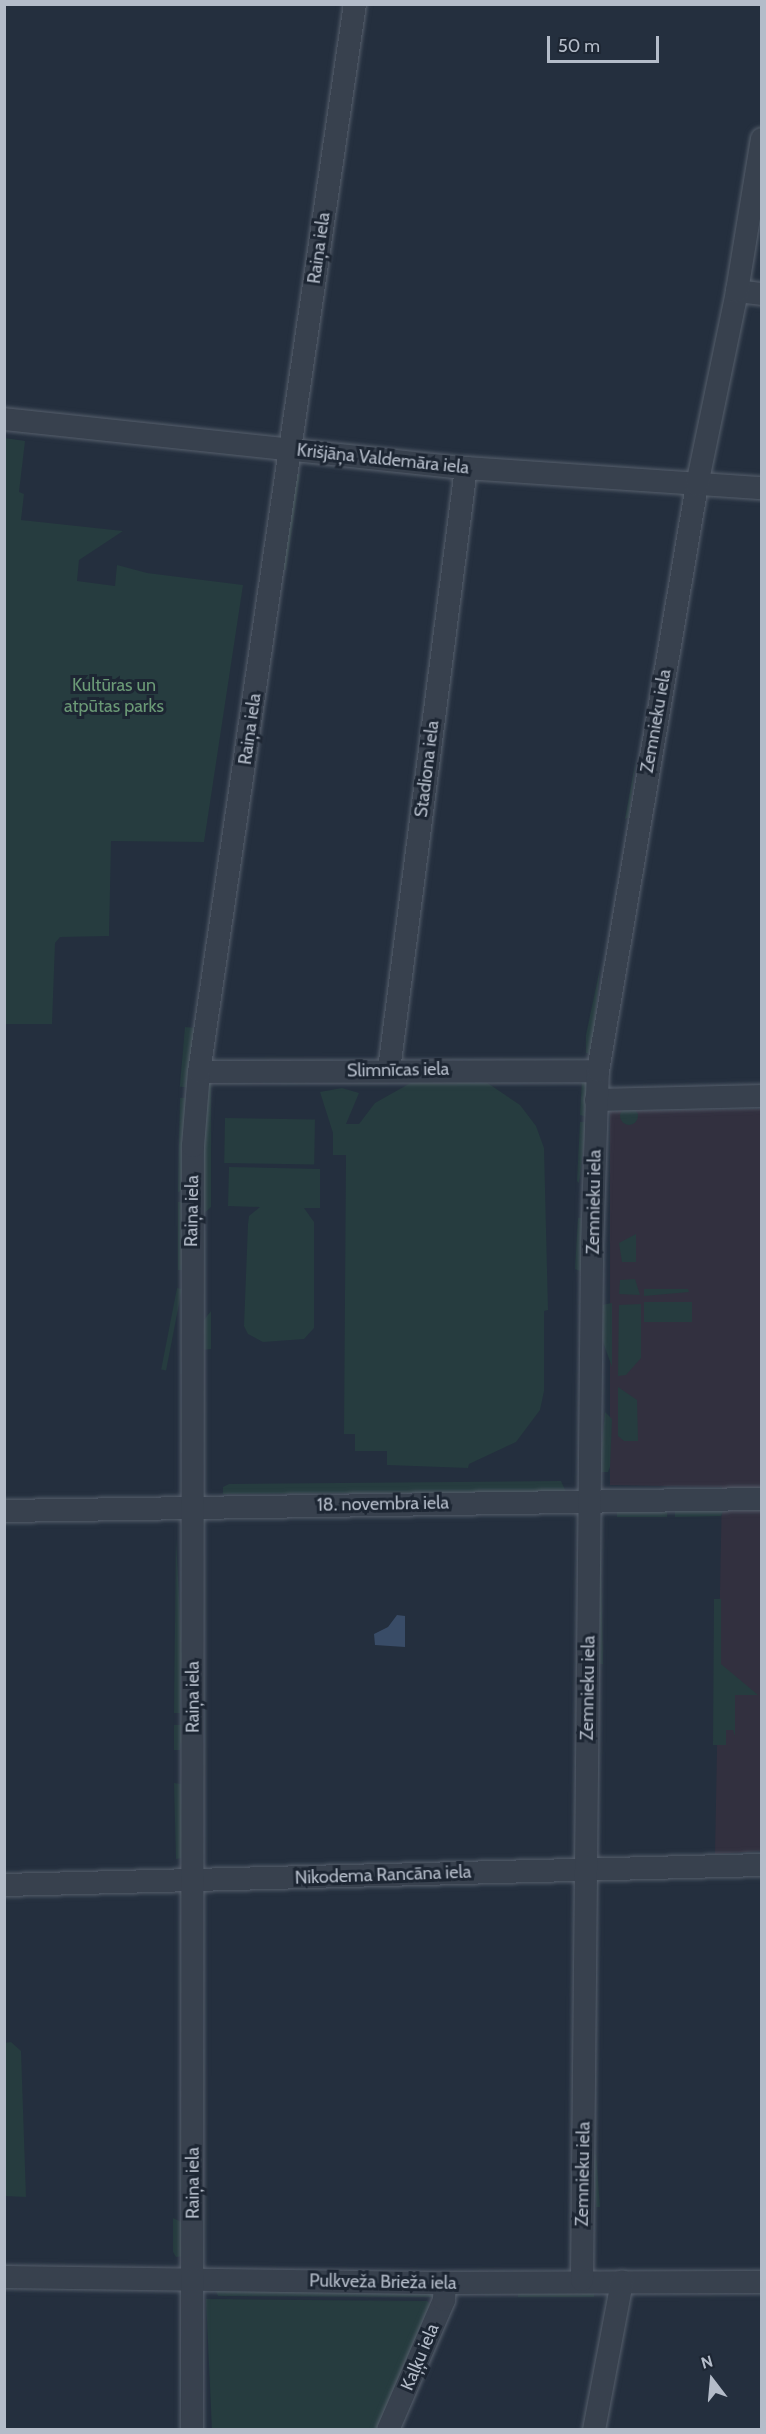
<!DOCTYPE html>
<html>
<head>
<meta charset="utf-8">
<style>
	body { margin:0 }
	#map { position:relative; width:766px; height:2434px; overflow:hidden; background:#242f3e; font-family:Cabin,sans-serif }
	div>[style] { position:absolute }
	.medical>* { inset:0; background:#32303f }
	.green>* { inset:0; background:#263c3f; transform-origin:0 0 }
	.round { border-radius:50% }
	.water>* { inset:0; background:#394c67 }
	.roads { filter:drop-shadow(0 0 2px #565f6c) drop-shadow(0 0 2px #565f6c) }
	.minor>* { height:22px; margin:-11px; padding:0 11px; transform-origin:11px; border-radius:11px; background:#38414e }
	span { translate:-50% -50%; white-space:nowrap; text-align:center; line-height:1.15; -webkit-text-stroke:6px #1d2633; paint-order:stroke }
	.street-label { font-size:18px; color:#b4bcc9 }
	.park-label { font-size:18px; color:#6b9a76 }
	.frame { position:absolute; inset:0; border:6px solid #b4bcc9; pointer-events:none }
	.north { position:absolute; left:682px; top:2350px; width:60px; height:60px; -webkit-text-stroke:4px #1d2633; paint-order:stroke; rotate:344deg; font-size:16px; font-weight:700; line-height:24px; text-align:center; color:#b4bcc9 }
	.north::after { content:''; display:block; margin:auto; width:21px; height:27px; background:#b4bcc9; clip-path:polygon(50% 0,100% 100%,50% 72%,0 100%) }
	.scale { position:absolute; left:547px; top:36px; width:112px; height:27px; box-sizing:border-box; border:3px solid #b4bcc9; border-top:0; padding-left:8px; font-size:18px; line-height:21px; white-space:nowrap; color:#b4bcc9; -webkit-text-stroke:4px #1d2633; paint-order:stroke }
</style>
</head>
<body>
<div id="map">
	<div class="medical">
		<div style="clip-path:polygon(761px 1109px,761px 1851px,715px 1854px,722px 1487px,610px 1485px,610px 1111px)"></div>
	</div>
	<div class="green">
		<div style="clip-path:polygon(5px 438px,25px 441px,19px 492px,24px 494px,21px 520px,123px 531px,79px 560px,77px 581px,115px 586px,117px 565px,147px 573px,243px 585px,204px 842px,111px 841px,109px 936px,60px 937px,55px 943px,52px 1024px,5px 1024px)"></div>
		<div style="clip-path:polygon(300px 474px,286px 570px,282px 570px,297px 475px)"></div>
		<div style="clip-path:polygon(636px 759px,629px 817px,625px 819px)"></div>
		<div style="clip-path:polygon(600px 968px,592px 1054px,586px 1053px,586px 1035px)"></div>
		<div style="left:185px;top:1027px;width:11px;height:60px;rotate:5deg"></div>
		<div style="clip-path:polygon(582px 1079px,587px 1083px,587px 1117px,580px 1115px)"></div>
		<div style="clip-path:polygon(211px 1080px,211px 1207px,201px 1216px,206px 1083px)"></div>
		<div style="clip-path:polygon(483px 1080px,520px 1105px,536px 1126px,544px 1148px,548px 1310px,544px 1311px,544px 1391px,540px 1410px,516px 1442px,469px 1464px,468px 1468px,387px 1465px,387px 1451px,355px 1451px,355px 1434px,344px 1434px,346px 1155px,333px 1155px,333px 1133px,320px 1092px,342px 1088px,359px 1093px,346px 1124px,359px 1124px,375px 1103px,414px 1081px)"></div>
		<div style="clip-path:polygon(180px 1098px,188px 1098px,182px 1191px,178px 1192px)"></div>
		<div class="round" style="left:620px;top:1107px;width:18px;height:18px"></div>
		<div style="left:225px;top:1118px;width:90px;height:45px;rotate:1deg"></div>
		<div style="clip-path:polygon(580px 1122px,587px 1122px,579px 1183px,577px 1181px)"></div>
		<div style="clip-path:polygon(229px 1167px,320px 1169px,320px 1208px,304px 1208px,314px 1222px,314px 1328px,304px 1339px,263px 1342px,248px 1334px,244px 1326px,248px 1224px,249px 1216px,260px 1207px,228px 1206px)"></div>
		<div style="left:178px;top:1202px;width:4px;height:68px"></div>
		<div style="clip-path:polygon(578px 1218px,581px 1218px,585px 1273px,575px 1269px)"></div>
		<div style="clip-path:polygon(636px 1234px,636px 1262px,622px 1262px,619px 1243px)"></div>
		<div style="clip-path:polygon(635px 1279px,640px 1295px,619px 1294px,620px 1280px)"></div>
		<div style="left:177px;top:1288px;width:5px;height:83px;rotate:11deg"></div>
		<div style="clip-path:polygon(644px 1289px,688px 1289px,689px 1292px,644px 1296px)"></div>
		<div style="left:692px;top:1302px;width:20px;height:48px;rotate:90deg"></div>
		<div style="clip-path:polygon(612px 1303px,612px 1367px,602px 1339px,602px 1305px)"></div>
		<div style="clip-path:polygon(641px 1304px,641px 1358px,626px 1375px,618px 1376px,619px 1305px)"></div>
		<div style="clip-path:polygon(211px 1311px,211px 1349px,201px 1350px,200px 1325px)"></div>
		<div style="clip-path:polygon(618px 1387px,637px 1400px,638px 1441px,624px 1441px,618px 1436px)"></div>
		<div style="clip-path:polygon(605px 1412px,612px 1419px,610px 1467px,608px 1472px,599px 1472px)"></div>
		<div style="clip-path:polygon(561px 1481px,566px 1492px,223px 1494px,223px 1487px,229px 1484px)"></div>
		<div style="clip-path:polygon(725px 1507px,721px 1516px,675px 1517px,675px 1510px)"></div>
		<div style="left:667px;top:1510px;width:7px;height:50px;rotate:90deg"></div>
		<div style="clip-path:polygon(600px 1529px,603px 1664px,600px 1664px,599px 1663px)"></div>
		<div style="clip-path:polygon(176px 1537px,182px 1657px,180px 1713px,174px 1713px)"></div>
		<div style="clip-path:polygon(714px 1599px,721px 1599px,721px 1664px,758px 1695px,735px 1695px,735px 1736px,733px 1730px,726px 1730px,726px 1745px,713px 1745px)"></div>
		<div style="clip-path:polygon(174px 1725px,182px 1725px,180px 1750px,174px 1750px)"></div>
		<div style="clip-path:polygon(174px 1783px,181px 1784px,182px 1858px,176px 1859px)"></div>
		<div style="clip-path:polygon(11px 2042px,21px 2051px,26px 2197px,5px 2196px,4px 2043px)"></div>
		<div style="clip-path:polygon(596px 2154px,600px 2207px,596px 2207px,593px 2158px)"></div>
		<div style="clip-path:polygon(173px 2218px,181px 2222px,184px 2256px,176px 2257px,173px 2252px)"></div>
		<div style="clip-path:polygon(215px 2289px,432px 2294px,433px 2297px,218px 2296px)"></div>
		<div style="left:518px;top:2292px;width:76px;height:5px"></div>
		<div style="clip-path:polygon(206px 2299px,427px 2301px,432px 2306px,382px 2429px,212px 2430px)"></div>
	</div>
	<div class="water">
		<div style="clip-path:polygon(397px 1615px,405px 1616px,405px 1647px,375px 1645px,374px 1634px,388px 1627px)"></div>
	</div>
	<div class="roads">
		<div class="minor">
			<div style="left:737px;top:291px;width:25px;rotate:7deg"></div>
			<div style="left:4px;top:419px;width:465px;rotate:6.1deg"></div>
			<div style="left:466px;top:468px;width:297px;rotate:3.9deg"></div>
			<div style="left:389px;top:1070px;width:607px;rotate:-82.71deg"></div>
			<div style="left:199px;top:1072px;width:399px;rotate:-0.1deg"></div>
			<div style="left:596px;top:1100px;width:166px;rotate:-1.4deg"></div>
			<div style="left:4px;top:1511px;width:758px;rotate:-0.91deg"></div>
			<div style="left:4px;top:1885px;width:758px;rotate:-1.51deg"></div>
			<div style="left:4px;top:2277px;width:441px;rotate:0.8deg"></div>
			<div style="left:445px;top:2283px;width:317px;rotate:-0.2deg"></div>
			<div style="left:582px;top:2280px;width:1032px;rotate:-89.44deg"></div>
			<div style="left:592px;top:1248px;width:177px;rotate:-88.1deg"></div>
			<div style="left:598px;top:1071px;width:594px;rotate:-80.41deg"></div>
			<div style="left:697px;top:485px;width:198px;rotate:-78.3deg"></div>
			<div style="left:737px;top:291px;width:154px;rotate:-80.7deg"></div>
			<div style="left:192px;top:2430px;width:1284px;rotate:-89.96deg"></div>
			<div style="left:193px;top:1146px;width:74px;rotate:-85.4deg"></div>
			<div style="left:199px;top:1072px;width:1079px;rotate:-81.69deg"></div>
			<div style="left:388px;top:2430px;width:142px;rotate:-66.7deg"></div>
			<div style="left:444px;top:2300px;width:17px;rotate:-87deg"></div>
			<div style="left:594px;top:2430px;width:151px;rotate:-79.3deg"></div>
		</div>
	</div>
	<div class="street-label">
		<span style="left:319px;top:248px;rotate:-82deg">Raiņa iela</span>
		<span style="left:383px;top:459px;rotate:6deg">Krišjāņa Valdemāra iela</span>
		<span style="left:656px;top:721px;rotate:-80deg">Zemnieku iela</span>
		<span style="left:250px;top:729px;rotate:-82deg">Raiņa iela</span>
		<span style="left:427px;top:769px;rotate:-83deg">Stadiona iela</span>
		<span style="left:398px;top:1070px;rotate:-1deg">Slimnīcas iela</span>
		<span style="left:594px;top:1202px;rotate:-89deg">Zemnieku iela</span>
		<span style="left:192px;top:1211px;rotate:-89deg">Raiņa iela</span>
		<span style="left:383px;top:1504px;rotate:-1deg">18. novembra iela</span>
		<span style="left:588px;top:1688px;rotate:-89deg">Zemnieku iela</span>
		<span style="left:193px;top:1697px;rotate:-90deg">Raiņa iela</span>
		<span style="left:383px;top:1875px;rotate:-2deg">Nikodema Rancāna iela</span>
		<span style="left:583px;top:2174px;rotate:-89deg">Zemnieku iela</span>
		<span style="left:193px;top:2183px;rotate:-90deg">Raiņa iela</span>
		<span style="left:383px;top:2282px;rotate:1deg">Pulkveža Brieža iela</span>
		<span style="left:420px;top:2357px;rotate:-67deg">Kaļķu iela</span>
	</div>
	<div class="park-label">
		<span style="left:114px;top:696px">Kultūras un<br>atpūtas parks</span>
	</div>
	<div class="frame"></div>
	<div class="north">N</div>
	<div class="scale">50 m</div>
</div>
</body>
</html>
